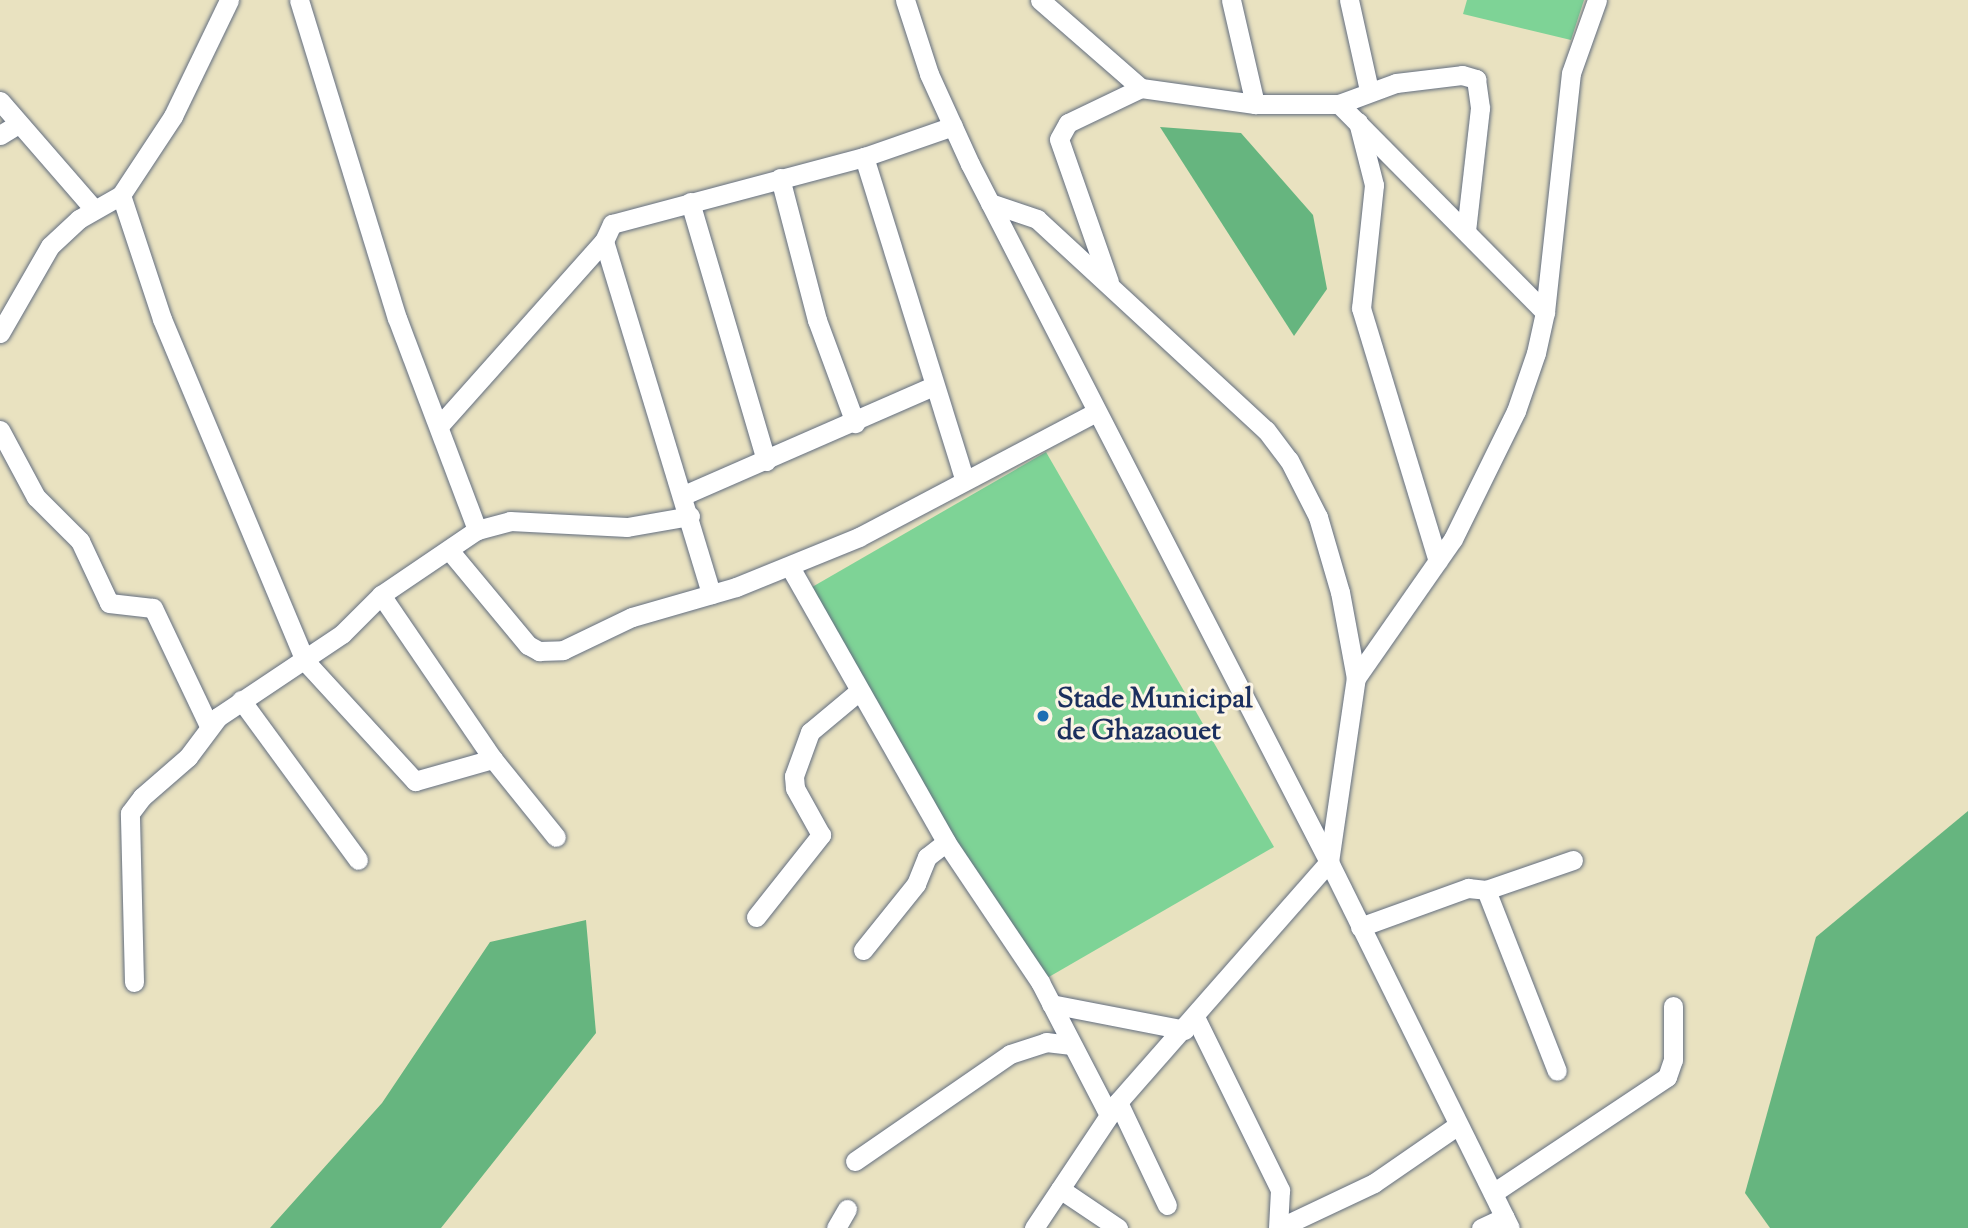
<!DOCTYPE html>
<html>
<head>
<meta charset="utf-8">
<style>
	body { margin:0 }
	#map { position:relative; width:1968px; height:1228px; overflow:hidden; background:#e9e2c0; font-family:"Sorts Mill Goudy",serif }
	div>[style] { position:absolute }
	.green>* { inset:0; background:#7ed396; transform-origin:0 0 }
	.forest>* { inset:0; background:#66b57f }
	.roads { filter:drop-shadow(0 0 2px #636e80) drop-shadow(0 0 2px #636e80) }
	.minor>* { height:19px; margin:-9.5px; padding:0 9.5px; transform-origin:9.5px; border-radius:9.5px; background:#fff }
	.dots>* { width:19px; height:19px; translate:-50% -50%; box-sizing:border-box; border:4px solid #fcf5e5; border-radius:50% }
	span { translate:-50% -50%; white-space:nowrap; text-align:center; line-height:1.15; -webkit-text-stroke:6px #fcf5e5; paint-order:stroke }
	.poi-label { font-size:28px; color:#1b2f5e; font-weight:700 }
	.left { translate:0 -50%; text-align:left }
</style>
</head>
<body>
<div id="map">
	<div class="green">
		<div style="clip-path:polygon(1467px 0,1584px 0,1571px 40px,1463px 14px)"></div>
		<div style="left:1046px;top:452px;width:456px;height:272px;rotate:60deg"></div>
	</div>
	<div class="forest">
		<div style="clip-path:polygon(1160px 127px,1241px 133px,1313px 215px,1327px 289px,1294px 336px)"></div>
		<div style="clip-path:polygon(1968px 811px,1968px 1228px,1770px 1228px,1745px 1193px,1816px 937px)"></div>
		<div style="clip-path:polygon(586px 920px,596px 1033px,441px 1228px,270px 1228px,382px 1103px,490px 942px)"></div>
	</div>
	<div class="roads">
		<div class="minor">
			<div style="left:299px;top:0;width:333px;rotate:72.9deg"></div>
			<div style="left:397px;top:318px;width:227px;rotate:69.3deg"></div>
			<div style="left:905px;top:0;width:78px;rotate:72deg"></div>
			<div style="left:929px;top:74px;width:99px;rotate:65.5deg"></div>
			<div style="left:970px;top:164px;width:785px;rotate:62.78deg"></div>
			<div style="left:1329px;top:862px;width:408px;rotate:63.7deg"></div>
			<div style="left:1040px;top:0;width:134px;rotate:41.1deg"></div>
			<div style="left:1141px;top:88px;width:115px;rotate:8deg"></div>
			<div style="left:1255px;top:104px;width:84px"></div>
			<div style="left:1339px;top:104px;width:293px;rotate:45.3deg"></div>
			<div style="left:1231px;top:0;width:107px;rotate:77deg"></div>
			<div style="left:1349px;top:0;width:92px;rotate:77.5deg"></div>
			<div style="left:0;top:101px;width:143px;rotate:49deg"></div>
			<div style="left:1339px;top:104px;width:61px;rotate:-20.2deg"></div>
			<div style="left:1396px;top:83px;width:66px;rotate:-6.9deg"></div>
			<div style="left:1462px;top:75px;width:15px;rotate:16deg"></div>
			<div style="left:1476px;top:79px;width:29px;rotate:82deg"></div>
			<div style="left:1480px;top:108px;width:124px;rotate:96.5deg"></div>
			<div style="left:1358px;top:122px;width:65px;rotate:75.7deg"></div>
			<div style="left:1374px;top:185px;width:124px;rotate:96deg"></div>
			<div style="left:1361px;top:308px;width:264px;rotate:73.1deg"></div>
			<div style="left:0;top:135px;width:21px;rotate:-31deg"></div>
			<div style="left:864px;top:157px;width:337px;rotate:72.7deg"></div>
			<div style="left:780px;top:178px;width:147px;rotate:75.4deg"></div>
			<div style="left:817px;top:320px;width:110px;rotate:69.7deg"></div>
			<div style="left:121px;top:195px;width:131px;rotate:71.7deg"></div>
			<div style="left:162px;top:319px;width:371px;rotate:67.3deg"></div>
			<div style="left:305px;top:661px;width:163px;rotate:47.5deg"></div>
			<div style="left:415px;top:781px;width:81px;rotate:-15.8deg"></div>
			<div style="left:690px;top:202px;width:270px;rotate:73.6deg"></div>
			<div style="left:990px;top:203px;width:50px;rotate:18.8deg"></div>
			<div style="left:1037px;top:219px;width:311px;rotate:42.7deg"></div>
			<div style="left:1266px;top:430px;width:38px;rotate:53deg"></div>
			<div style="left:1289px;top:460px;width:64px;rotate:63deg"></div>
			<div style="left:1318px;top:517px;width:78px;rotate:73.7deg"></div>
			<div style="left:1340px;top:592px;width:87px;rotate:79.5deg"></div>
			<div style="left:604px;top:241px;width:369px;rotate:73.1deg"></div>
			<div style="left:1109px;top:282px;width:151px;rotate:-109.3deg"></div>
			<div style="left:1059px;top:139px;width:18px;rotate:-61deg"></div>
			<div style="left:1068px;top:123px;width:81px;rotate:-25.6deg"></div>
			<div style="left:0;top:333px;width:100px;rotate:-60.1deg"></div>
			<div style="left:50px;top:246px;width:40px;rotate:-43deg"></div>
			<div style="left:79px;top:219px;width:48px;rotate:-29.7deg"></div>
			<div style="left:121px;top:195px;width:95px;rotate:-56.6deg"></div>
			<div style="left:173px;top:116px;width:129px;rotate:-64.2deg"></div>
			<div style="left:439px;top:426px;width:248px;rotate:-48.3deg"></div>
			<div style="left:604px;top:241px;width:19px;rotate:-65deg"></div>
			<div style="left:612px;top:224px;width:261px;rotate:-14.9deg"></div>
			<div style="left:864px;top:157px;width:94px;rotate:-19.2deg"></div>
			<div style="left:0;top:430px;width:76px;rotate:61.8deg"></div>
			<div style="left:36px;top:497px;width:62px;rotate:45deg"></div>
			<div style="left:80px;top:541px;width:68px;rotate:64.9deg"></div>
			<div style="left:109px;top:603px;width:44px;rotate:6.5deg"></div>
			<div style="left:153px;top:608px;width:131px;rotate:64.6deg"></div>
			<div style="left:684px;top:495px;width:272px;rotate:-23.6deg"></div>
			<div style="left:449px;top:550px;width:124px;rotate:50.3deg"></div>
			<div style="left:528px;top:645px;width:13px;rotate:29deg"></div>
			<div style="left:539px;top:651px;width:24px;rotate:-2deg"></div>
			<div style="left:563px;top:650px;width:76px;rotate:-25.6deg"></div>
			<div style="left:632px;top:617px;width:108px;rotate:-16.1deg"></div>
			<div style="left:736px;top:587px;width:133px;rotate:-22.1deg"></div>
			<div style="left:859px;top:537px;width:268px;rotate:-27.8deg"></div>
			<div style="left:790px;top:567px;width:316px;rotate:60.4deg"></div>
			<div style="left:946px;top:842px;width:169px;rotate:56.1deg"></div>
			<div style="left:1040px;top:982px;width:150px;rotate:62.6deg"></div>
			<div style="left:381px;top:595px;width:199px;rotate:55.7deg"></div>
			<div style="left:493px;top:759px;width:100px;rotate:51.1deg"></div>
			<div style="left:241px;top:700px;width:198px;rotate:53.8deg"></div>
			<div style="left:1486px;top:890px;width:92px;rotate:-19deg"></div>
			<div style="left:756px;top:917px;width:105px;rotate:-51.6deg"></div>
			<div style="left:821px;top:835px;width:54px;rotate:-119deg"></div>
			<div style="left:795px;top:788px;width:12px;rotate:-95deg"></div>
			<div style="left:794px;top:776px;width:47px;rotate:-70deg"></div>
			<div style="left:810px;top:732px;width:62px;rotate:-39.8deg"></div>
			<div style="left:1360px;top:927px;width:115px;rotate:-19.9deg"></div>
			<div style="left:1468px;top:888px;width:18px;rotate:6deg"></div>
			<div style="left:1486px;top:890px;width:194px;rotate:68.6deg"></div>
			<div style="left:863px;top:950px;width:85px;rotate:-51.2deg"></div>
			<div style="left:916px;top:884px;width:29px;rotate:-68deg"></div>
			<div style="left:927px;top:857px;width:24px;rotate:-38deg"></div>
			<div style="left:134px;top:982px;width:169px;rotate:-91.4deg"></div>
			<div style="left:130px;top:813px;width:20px;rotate:-53deg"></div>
			<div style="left:142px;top:797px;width:61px;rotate:-41deg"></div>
			<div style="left:188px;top:757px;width:50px;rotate:-53.1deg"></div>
			<div style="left:218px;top:717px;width:149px;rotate:-33.8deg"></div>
			<div style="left:342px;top:634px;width:55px;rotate:-45deg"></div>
			<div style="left:381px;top:595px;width:116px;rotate:-34.1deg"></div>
			<div style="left:477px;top:530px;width:34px;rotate:-15deg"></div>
			<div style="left:510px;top:521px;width:117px;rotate:2.9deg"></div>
			<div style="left:627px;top:527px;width:64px;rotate:-9.9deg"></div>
			<div style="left:1051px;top:1004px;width:136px;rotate:11deg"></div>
			<div style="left:1196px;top:1019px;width:191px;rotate:63.8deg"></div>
			<div style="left:1280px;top:1190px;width:38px;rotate:93deg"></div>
			<div style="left:1118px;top:1102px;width:114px;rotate:64.6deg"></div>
			<div style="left:855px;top:1161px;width:188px;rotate:-34.6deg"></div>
			<div style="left:1010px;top:1054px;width:38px;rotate:-18deg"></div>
			<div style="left:1046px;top:1042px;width:26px;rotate:7deg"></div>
			<div style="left:1060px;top:1189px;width:70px;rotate:33.9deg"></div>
			<div style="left:1493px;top:1193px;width:209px;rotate:-33.7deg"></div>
			<div style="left:1667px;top:1077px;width:18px;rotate:-71deg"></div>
			<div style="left:1673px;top:1060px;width:54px;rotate:-90deg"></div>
			<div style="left:836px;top:1228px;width:22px;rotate:-60deg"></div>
			<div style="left:1034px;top:1228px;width:151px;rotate:-56.3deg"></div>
			<div style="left:1118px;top:1102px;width:320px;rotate:-48.7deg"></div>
			<div style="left:1329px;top:862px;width:186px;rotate:-81.7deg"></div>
			<div style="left:1356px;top:678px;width:169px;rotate:-55.1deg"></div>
			<div style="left:1453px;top:539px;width:143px;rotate:-63.8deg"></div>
			<div style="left:1516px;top:411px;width:61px;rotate:-71deg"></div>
			<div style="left:1536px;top:353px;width:42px;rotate:-77.6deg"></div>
			<div style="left:1545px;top:312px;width:240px;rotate:-83.8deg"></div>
			<div style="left:1571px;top:73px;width:77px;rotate:-70.4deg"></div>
			<div style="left:1279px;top:1228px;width:105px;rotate:-25.3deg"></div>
			<div style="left:1374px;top:1183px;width:102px;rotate:-34.6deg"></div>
			<div style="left:1481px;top:1228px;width:26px;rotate:-25deg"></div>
		</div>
	</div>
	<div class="dots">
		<div style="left:1043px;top:716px;background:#1f6fb2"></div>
	</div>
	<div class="poi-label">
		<span class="left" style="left:1057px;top:716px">Stade Municipal<br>de Ghazaouet</span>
	</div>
</div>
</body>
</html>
